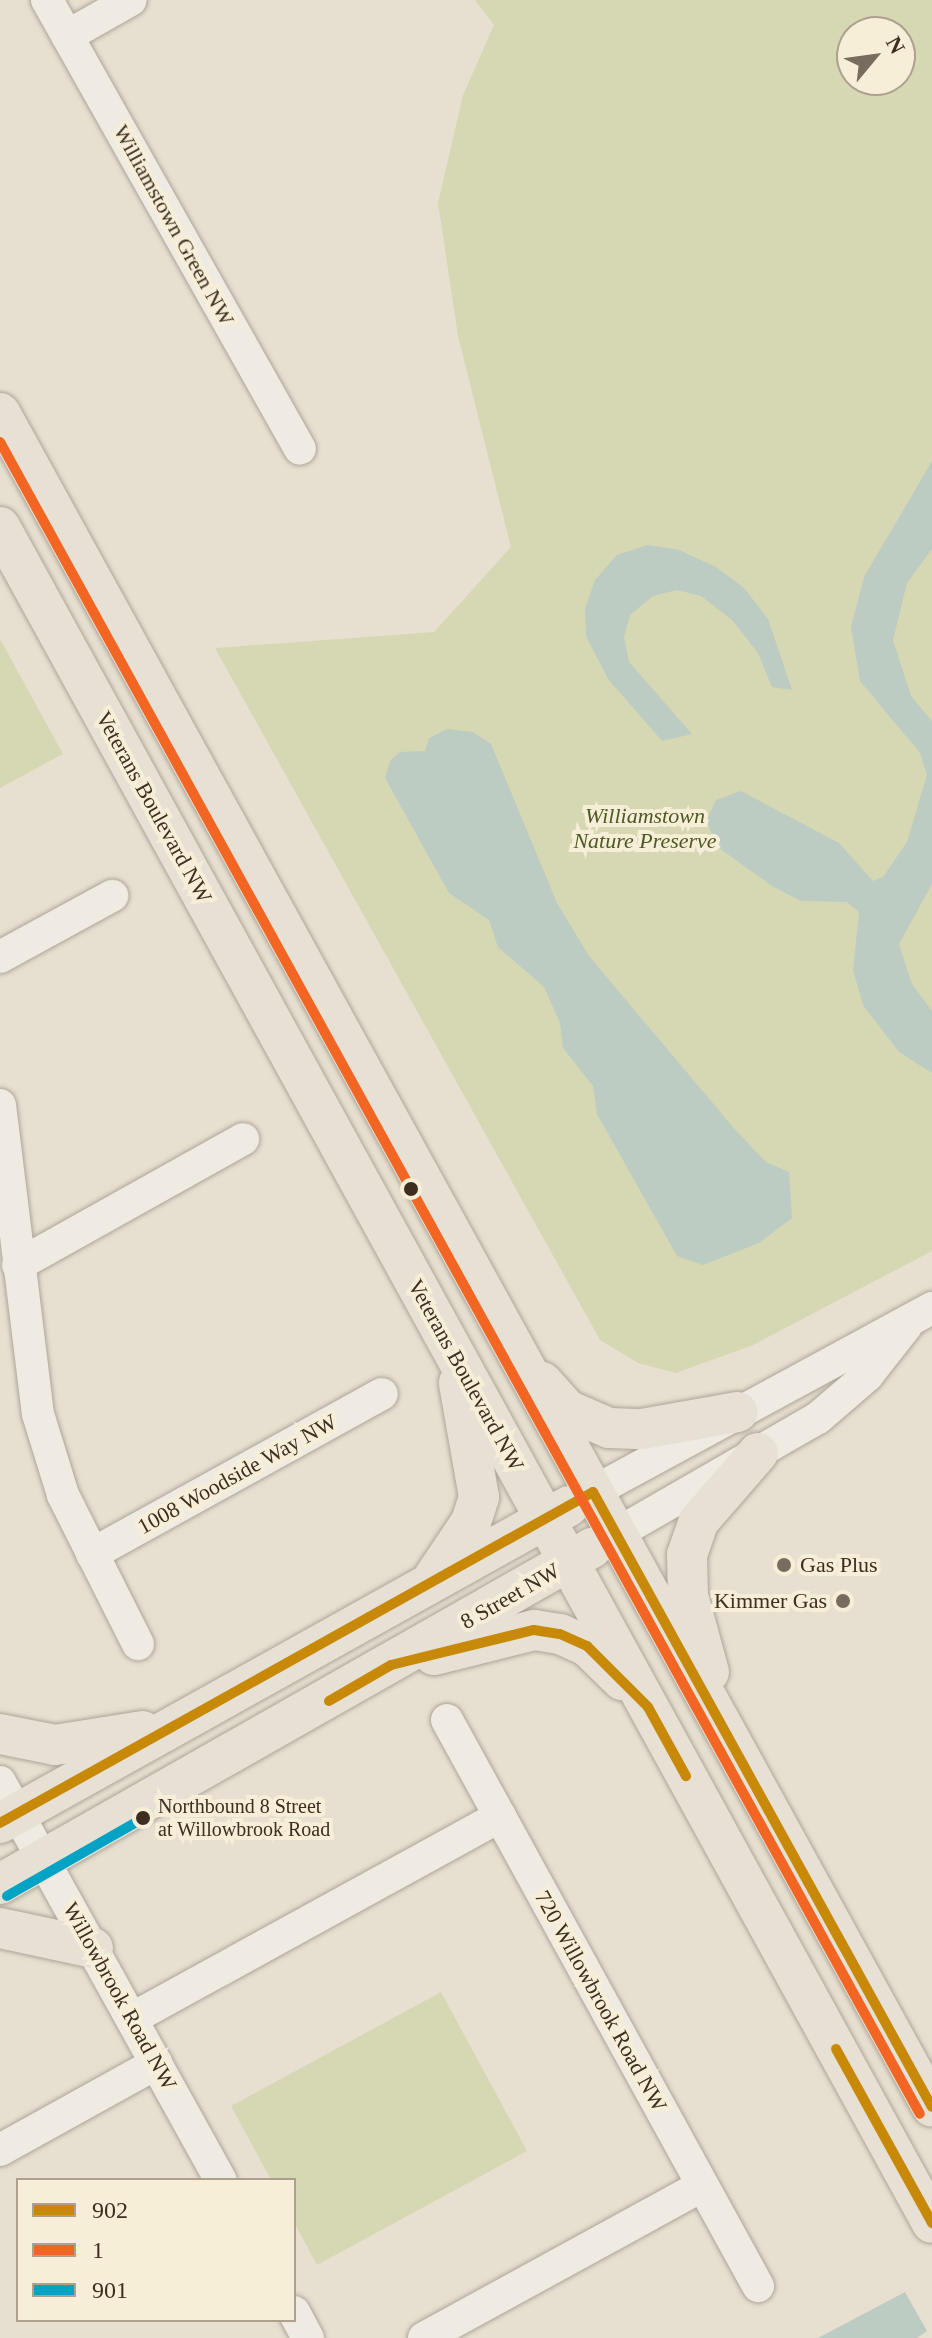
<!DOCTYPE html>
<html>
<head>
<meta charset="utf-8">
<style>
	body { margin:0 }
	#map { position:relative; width:932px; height:2338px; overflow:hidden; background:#e7e0d1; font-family:Georgia,serif }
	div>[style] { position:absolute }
	.green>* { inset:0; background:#d6d7b3 }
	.water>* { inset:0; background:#bcccc2 }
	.roads { filter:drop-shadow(0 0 2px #ada599) drop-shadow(0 0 2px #ada599) }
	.minor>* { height:32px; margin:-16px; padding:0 16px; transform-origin:16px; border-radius:16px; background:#efebe3 }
	.major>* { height:40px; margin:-20px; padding:0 20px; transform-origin:20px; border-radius:20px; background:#e6e1d4 }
	.bus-1>* { height:10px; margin:-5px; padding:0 5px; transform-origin:5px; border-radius:5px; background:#c88808 }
	.bus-2>* { height:10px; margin:-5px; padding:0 5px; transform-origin:5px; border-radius:5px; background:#f26522 }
	.bus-3>* { height:10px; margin:-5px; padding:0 5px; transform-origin:5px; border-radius:5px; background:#03a3c5 }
	.dots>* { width:22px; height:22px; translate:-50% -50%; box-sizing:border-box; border:4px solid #f7eed8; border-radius:50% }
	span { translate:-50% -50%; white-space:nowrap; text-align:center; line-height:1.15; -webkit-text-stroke:8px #f7eed8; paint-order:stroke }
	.bus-label { font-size:20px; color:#3d2e20 }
	.left { translate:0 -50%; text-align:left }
	.street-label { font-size:22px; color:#3d2e20 }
	.park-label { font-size:22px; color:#4d5a26; font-style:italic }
	.poi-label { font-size:22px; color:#3d2e20 }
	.right { translate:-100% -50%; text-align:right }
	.legend { position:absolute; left:16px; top:2178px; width:280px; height:144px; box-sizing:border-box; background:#f7eed8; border:2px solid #ada18e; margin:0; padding:10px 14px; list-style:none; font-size:24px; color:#3d2e20 }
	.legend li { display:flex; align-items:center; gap:16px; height:40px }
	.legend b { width:40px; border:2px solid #ada18e }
	.north { position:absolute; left:836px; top:16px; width:80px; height:80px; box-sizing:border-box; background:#f7eed8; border:2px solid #ada18e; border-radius:50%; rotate:61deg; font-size:22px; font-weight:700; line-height:32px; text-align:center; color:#3d2e20 }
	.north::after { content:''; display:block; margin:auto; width:28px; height:36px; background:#786c5e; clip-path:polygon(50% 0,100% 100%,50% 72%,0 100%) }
</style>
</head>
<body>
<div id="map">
	<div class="green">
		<div style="clip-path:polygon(evenodd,475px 0,932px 0,932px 1251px,753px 1345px,676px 1373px,638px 1363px,600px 1340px,215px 648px,434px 632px,511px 547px,458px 336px,438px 203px,463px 95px,494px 25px,475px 0,852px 32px,900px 32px,900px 80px,852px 80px,852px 32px)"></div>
		<div style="clip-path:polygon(0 639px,63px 754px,0 788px)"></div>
		<div style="clip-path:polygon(441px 1992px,527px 2151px,317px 2265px,294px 2222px,294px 2180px,271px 2180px,231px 2106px)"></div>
	</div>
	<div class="water">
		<div style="clip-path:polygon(932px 461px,932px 549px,907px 583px,893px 640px,911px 696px,932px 721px,932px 884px,899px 944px,912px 984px,932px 1011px,932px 1073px,899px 1052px,863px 1005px,853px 970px,859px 912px,847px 902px,801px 901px,772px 886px,719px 848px,706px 821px,716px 800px,741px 791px,839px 843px,873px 881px,883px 877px,907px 842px,927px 775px,920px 753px,860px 681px,851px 627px,864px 577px)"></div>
		<div style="clip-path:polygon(648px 545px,679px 550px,716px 567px,744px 588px,768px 619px,792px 690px,772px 687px,758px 653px,732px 620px,701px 596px,677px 590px,653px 596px,630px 615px,624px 637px,629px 662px,692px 734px,662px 741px,608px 679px,586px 636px,585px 609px,595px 580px,617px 555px)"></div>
		<div style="clip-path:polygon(447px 729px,473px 732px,491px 744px,557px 903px,589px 956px,732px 1126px,766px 1162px,789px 1172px,792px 1218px,759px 1243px,703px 1265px,677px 1256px,597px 1114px,593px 1086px,563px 1048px,560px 1023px,544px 987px,498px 947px,489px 920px,449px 893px,385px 778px,390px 761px,400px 752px,425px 751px,429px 738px)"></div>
		<div style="clip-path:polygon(905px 2292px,927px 2331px,917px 2338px,818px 2338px)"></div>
	</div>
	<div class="roads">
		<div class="minor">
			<div style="left:47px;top:0;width:515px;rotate:60.6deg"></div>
			<div style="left:67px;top:36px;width:73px;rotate:-29.4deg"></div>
			<div style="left:0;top:957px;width:128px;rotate:-28.6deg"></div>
			<div style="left:0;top:1105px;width:311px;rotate:83deg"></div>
			<div style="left:38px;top:1414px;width:85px;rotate:72.8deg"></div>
			<div style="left:63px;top:1495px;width:167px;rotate:63.3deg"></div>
			<div style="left:18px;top:1265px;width:258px;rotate:-29.2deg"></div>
			<div style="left:593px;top:1492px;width:386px;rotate:-28.5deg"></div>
			<div style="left:616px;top:1534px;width:233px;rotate:-29.9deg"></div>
			<div style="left:818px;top:1418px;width:65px;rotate:-40.6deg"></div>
			<div style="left:867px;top:1376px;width:63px;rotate:-52deg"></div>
			<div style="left:92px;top:1554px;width:331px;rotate:-28.9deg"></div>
			<div style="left:447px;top:1720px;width:646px;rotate:61.21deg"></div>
			<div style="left:0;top:1782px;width:455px;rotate:61deg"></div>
			<div style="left:133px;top:2018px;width:419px;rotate:-28.8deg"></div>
			<div style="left:0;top:2150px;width:179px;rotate:-29deg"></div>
			<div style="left:294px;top:2312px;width:30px;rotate:62deg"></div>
			<div style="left:424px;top:2338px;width:317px;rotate:-28.7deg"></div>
		</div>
		<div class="major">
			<div style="left:0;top:413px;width:1933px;rotate:61.18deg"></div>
			<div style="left:0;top:527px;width:1935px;rotate:61.21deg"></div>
			<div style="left:542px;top:1382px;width:38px;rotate:48deg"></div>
			<div style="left:567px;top:1410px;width:46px;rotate:23.2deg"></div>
			<div style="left:609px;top:1428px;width:33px;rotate:2deg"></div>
			<div style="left:642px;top:1429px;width:97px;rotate:-10.1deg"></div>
			<div style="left:434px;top:1577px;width:66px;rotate:-56.1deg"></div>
			<div style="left:471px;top:1522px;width:26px;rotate:-72deg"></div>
			<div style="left:479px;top:1497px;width:116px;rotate:-100deg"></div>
			<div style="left:434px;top:1655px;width:103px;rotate:-14deg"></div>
			<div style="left:534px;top:1630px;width:26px;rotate:9deg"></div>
			<div style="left:560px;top:1634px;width:30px;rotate:24deg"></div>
			<div style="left:587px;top:1646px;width:49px;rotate:44.2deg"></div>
			<div style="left:709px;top:1672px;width:79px;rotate:-105.4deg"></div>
			<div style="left:688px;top:1596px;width:41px;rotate:-91.4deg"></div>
			<div style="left:687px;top:1555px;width:36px;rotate:-71deg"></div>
			<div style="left:699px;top:1521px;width:90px;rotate:-49.1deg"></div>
			<div style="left:0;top:1734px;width:56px;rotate:11.3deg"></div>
			<div style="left:55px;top:1745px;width:89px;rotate:-9deg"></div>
			<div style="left:0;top:1823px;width:651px;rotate:-29.12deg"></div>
			<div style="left:0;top:1884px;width:681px;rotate:-29.58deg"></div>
			<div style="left:0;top:1928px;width:95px;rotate:12.1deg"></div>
		</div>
	</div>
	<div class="bus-1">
		<div style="left:329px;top:1701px;width:72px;rotate:-30.1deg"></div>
		<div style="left:391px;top:1665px;width:147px;rotate:-13.8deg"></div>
		<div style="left:534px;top:1630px;width:26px;rotate:9deg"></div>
		<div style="left:560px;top:1634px;width:30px;rotate:24deg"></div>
		<div style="left:587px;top:1646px;width:86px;rotate:45deg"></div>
		<div style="left:648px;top:1707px;width:79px;rotate:61.2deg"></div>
		<div style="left:0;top:1823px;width:679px;rotate:-29.17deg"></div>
		<div style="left:593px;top:1492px;width:702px;rotate:61.14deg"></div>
		<div style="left:836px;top:2049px;width:199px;rotate:61.1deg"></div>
	</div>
	<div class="bus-2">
		<div style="left:0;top:442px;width:1908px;rotate:61.18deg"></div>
	</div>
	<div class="bus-3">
		<div style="left:7px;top:1896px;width:158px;rotate:-29.7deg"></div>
	</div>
	<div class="dots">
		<div style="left:411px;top:1189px;background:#3d2e20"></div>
		<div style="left:784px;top:1565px;background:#786c5e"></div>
		<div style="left:843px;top:1601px;background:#786c5e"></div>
		<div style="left:143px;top:1818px;background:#3d2e20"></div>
	</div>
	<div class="bus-label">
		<span class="left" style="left:158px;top:1818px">Northbound 8 Street<br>at Willowbrook Road</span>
	</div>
	<div class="street-label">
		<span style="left:174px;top:225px;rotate:61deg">Williamstown Green NW</span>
		<span style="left:154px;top:807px;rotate:61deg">Veterans Boulevard NW</span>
		<span style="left:466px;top:1375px;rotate:61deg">Veterans Boulevard NW</span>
		<span style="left:237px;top:1474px;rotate:-29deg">1008 Woodside Way NW</span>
		<span style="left:510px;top:1596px;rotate:-30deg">8 Street NW</span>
		<span style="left:120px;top:1996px;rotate:61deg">Willowbrook Road NW</span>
		<span style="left:601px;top:2001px;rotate:61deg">720 Willowbrook Road NW</span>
	</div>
	<div class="park-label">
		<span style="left:645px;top:828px">Williamstown<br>Nature Preserve</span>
	</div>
	<div class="poi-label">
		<span class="left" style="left:800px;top:1565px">Gas Plus</span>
		<span class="right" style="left:827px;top:1601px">Kimmer Gas</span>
	</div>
	<ul class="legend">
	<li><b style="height:10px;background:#c88808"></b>902</li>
	<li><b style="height:10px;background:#f26522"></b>1</li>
	<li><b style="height:10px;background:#03a3c5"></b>901</li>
	</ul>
	<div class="north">N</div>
</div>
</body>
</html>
